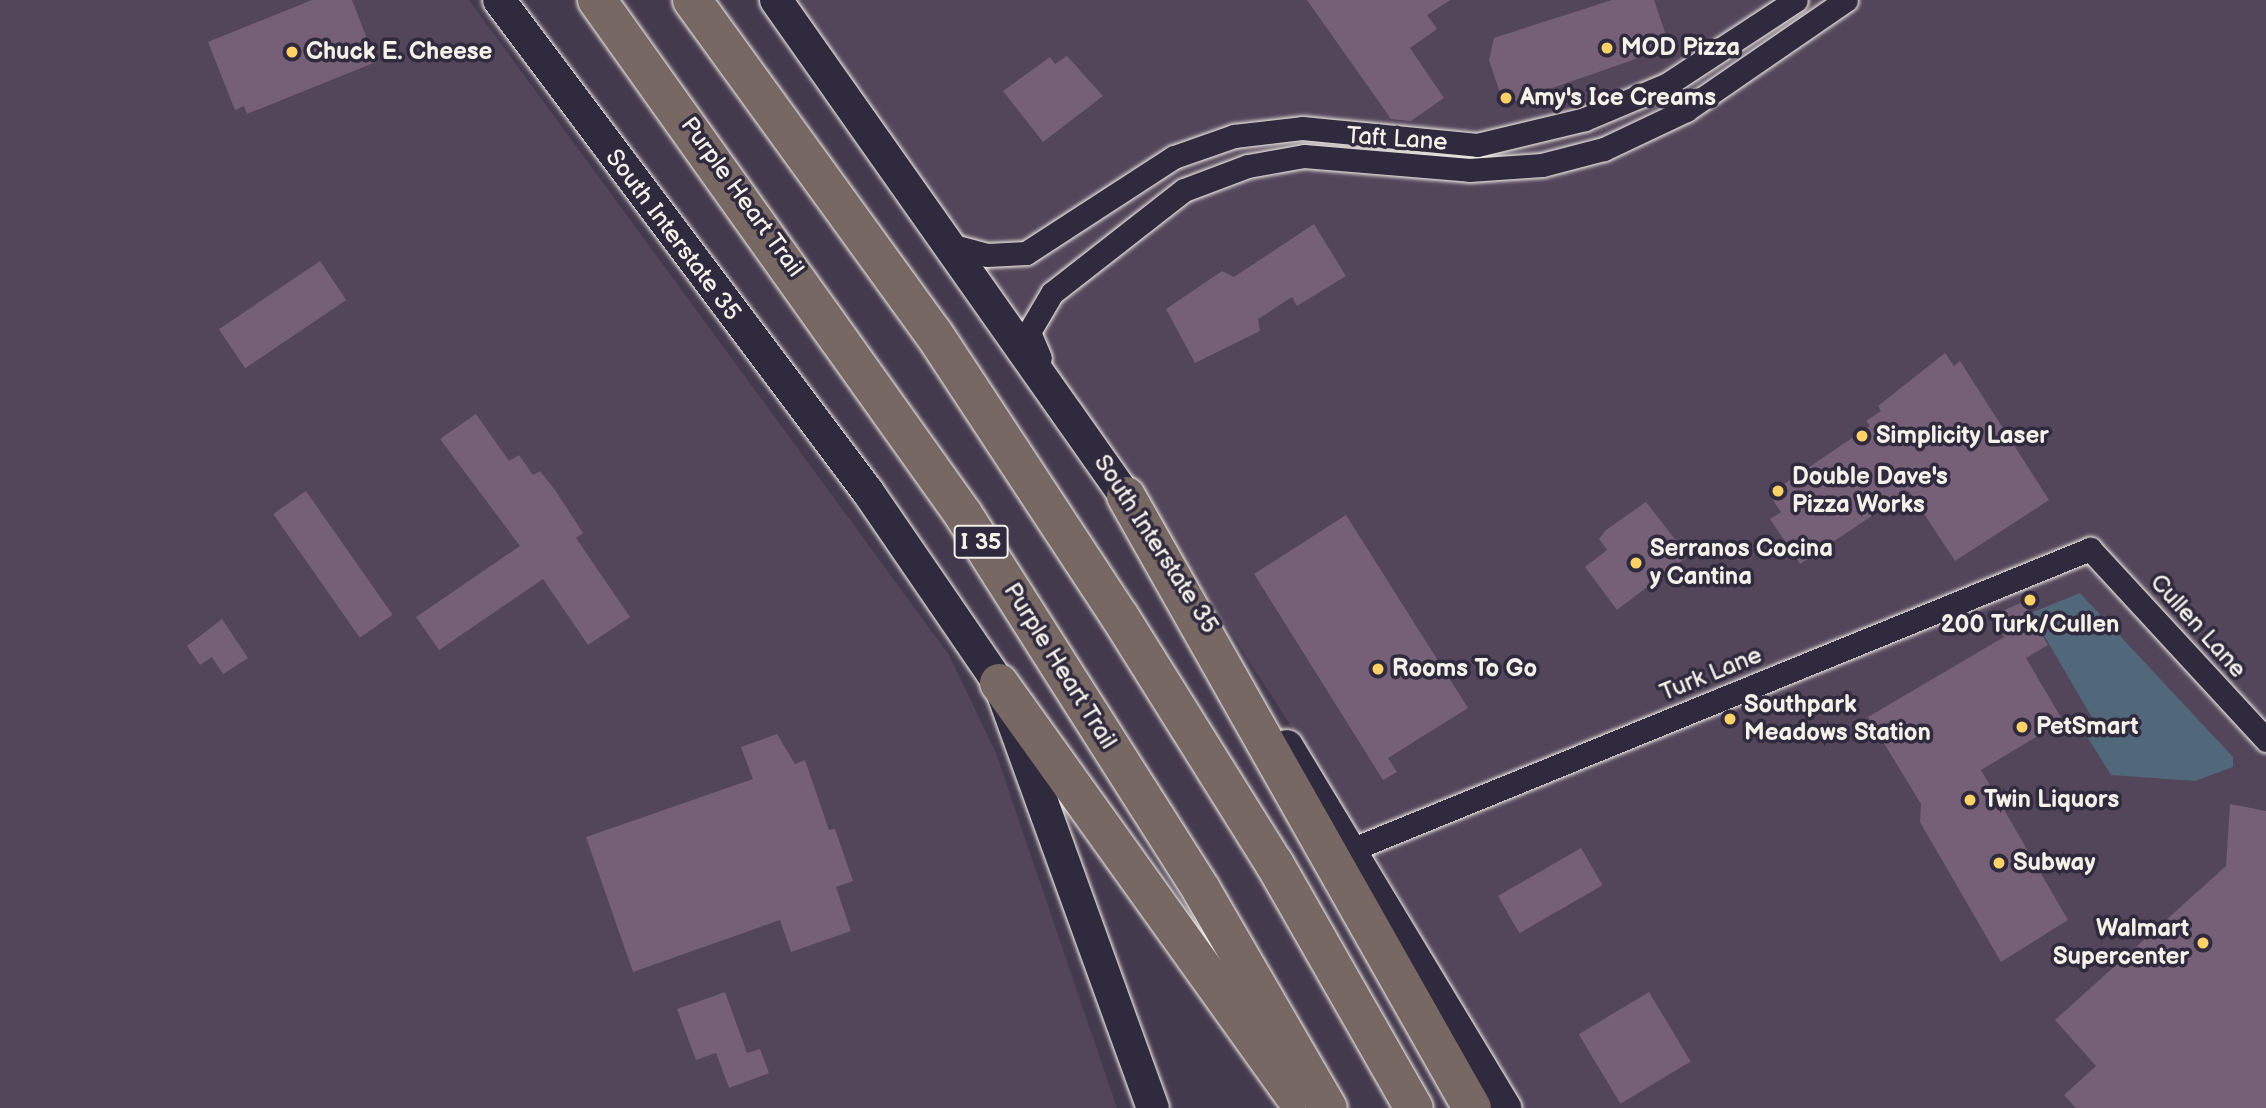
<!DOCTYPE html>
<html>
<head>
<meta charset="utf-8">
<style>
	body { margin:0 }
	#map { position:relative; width:2266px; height:1108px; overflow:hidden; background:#443a4e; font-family:"Balsamiq Sans",sans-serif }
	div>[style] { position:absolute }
	.built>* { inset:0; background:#53455a }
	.water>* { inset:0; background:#506879 }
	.building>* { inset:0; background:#756077; transform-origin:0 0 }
	.roads { filter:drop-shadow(0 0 2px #f4f1e8) drop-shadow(0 0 2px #f4f1e8) }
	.minor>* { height:23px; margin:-11.5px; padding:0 11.5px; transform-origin:11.5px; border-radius:11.5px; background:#2f2a3d }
	.secondary>* { height:32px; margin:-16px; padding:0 16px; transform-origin:16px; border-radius:16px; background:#2f2a3d }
	.motorway>* { height:38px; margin:-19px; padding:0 19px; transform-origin:19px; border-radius:19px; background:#776864 }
	.dots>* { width:19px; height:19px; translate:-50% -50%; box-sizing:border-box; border:4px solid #2f2a3d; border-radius:50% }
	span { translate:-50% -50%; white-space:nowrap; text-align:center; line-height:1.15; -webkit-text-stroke:7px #2f2a3d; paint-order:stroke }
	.shield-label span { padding:2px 5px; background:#2f2a3d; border:2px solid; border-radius:5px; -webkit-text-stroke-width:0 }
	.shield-label { font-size:23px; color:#f4f1e8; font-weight:700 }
	.poi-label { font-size:24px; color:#f4f1e8; font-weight:700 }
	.left { translate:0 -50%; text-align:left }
	.right { translate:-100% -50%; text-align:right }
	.street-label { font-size:24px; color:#f4f1e8 }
</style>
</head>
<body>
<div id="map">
	<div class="built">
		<div style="clip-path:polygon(0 0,469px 0,949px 655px,996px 753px,1117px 1108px,0 1108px)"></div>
		<div style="clip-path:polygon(789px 0,2266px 0,2266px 1108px,1520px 1108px,1385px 872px,1108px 442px)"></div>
	</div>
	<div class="water">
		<div style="clip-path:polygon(2080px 593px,2233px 757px,2233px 767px,2195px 781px,2111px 775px,2085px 733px,2094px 721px,2031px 613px)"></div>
	</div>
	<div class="building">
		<div style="clip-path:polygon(312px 0,352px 0,376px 62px,247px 114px,244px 106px,235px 110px,208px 42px)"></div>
		<div style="clip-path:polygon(1307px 0,1450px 0,1427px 15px,1437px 29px,1410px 48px,1444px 98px,1411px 121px,1391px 119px)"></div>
		<div style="clip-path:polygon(1612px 0,1654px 0,1670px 47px,1504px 105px,1489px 60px,1494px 38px)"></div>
		<div style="clip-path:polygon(1067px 56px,1103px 96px,1043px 142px,1003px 91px,1050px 57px,1055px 64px)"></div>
		<div style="clip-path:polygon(1314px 224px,1346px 276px,1297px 306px,1292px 297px,1258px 319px,1260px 331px,1195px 363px,1166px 309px,1222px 271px,1234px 277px)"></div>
		<div style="left:320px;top:261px;width:47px;height:122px;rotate:56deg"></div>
		<div style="clip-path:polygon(1945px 353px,1954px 366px,1960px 361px,2049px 500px,1955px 561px,1909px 491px,1800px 564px,1770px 519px,1781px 512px,1769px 494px,1870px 426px,1866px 421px,1881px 411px,1878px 406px)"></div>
		<div style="clip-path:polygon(476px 414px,509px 461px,519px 455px,533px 475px,540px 471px,555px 490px,583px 533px,576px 538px,630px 617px,588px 645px,543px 579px,439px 650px,416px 617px,520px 546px,440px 439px)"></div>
		<div style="left:306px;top:491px;width:151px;height:40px;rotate:55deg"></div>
		<div style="clip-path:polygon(1646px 502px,1688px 556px,1617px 610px,1585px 567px,1607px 550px,1599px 539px,1606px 530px)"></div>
		<div style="clip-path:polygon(1346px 515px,1468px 708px,1388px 758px,1397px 772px,1383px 780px,1254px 574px)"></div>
		<div style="clip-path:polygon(2023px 602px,2048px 645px,2026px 658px,2063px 721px,1981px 770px,2068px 920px,2001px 962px,1920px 822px,1921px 804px,1868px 717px,2004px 637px,1995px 614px)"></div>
		<div style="clip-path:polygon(222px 619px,248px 658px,223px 674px,212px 657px,200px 665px,187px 646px)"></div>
		<div style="clip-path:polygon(777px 734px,795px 764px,805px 760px,829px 830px,835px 829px,853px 881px,836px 887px,851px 931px,791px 952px,780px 920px,633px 972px,586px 837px,753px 779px,741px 747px)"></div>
		<div style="clip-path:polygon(2230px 804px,2266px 811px,2266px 1108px,2076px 1108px,2064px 1095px,2096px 1066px,2055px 1020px,2226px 866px)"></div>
		<div style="left:1581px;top:848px;width:43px;height:96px;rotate:60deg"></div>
		<div style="clip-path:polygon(725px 992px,747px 1053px,760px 1049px,769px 1073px,729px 1088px,716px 1053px,696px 1060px,677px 1009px)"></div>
		<div style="left:1649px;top:992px;width:81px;height:82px;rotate:59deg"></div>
	</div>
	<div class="roads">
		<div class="minor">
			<div style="left:950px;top:245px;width:38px;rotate:15deg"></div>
			<div style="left:987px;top:255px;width:39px;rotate:-3deg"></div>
			<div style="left:1026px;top:253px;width:176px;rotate:-33deg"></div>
			<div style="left:1174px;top:157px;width:64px;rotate:-19.3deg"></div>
			<div style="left:1234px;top:136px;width:68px;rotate:-6.7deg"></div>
			<div style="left:1302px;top:128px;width:176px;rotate:5.5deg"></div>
			<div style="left:1477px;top:145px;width:111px;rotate:-13.5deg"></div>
			<div style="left:1585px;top:119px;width:88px;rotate:-22.8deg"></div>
			<div style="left:1666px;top:85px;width:155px;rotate:-33.2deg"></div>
			<div style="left:1040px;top:358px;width:28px;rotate:-113deg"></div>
			<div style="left:1029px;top:332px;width:45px;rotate:-59.5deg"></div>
			<div style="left:1052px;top:293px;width:167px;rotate:-38deg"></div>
			<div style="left:1184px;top:190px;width:68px;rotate:-20.6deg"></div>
			<div style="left:1248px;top:166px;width:57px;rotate:-10.1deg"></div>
			<div style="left:1304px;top:156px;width:166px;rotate:4.8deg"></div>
			<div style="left:1469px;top:170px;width:73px;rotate:-3.9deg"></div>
			<div style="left:1542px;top:165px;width:64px;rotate:-14.5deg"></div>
			<div style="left:1604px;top:149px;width:91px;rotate:-25.4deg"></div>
			<div style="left:1686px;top:110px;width:194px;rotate:-34.5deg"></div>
			<div style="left:1353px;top:849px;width:796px;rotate:-22.15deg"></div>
			<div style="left:2090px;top:549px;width:260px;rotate:47.3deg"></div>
		</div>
		<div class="secondary">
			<div style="left:499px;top:0;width:615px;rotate:53.13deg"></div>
			<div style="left:868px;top:492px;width:232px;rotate:55.6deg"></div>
			<div style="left:999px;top:683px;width:452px;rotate:70.1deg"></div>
			<div style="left:776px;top:0;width:632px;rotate:54.85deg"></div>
			<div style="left:1287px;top:746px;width:423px;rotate:58.9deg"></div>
		</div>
		<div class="motorway">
			<div style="left:597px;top:0;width:631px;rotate:54.55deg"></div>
			<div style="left:963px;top:514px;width:446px;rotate:57.6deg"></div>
			<div style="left:1202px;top:891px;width:251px;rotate:59.9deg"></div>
			<div style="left:692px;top:0;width:412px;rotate:54.1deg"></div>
			<div style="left:934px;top:334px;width:339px;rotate:56.7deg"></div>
			<div style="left:1120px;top:617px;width:290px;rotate:58deg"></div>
			<div style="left:1274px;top:863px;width:282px;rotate:60.3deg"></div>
			<div style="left:1126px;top:496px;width:703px;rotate:60.52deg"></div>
			<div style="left:999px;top:683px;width:505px;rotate:54.42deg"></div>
		</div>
	</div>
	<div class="dots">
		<div style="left:1607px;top:48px;background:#ffd166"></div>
		<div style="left:292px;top:52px;background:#ffd166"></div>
		<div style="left:1506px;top:98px;background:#ffd166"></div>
		<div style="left:1862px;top:436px;background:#ffd166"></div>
		<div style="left:1778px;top:491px;background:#ffd166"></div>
		<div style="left:1636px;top:563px;background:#ffd166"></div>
		<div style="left:2030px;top:600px;background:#ffd166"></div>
		<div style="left:1378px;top:669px;background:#ffd166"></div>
		<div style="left:1730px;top:719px;background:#ffd166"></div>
		<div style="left:2022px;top:727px;background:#ffd166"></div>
		<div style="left:1970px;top:800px;background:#ffd166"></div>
		<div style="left:1999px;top:863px;background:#ffd166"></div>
		<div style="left:2203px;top:943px;background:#ffd166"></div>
	</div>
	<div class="shield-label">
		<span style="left:981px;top:542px">I 35</span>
	</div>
	<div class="poi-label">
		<span class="left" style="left:1621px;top:48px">MOD Pizza</span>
		<span class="left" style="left:306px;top:52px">Chuck E. Cheese</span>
		<span class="left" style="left:1520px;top:98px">Amy's Ice Creams</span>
		<span class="left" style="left:1876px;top:436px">Simplicity Laser</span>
		<span class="left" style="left:1792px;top:491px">Double Dave's<br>Pizza Works</span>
		<span class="left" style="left:1650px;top:563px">Serranos Cocina<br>y Cantina</span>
		<span style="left:2030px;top:625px">200 Turk/Cullen</span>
		<span class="left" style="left:1392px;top:669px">Rooms To Go</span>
		<span class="left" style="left:1744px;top:719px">Southpark<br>Meadows Station</span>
		<span class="left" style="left:2036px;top:727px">PetSmart</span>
		<span class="left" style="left:1984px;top:800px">Twin Liquors</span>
		<span class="left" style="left:2013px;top:863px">Subway</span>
		<span class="right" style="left:2189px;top:943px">Walmart<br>Supercenter</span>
	</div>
	<div class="street-label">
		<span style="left:1397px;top:139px;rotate:4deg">Taft Lane</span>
		<span style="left:742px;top:197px;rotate:54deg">Purple Heart Trail</span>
		<span style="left:673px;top:235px;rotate:53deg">South Interstate 35</span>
		<span style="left:1156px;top:544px;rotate:57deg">South Interstate 35</span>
		<span style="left:2198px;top:626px;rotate:48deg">Cullen Lane</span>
		<span style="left:1060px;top:666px;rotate:58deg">Purple Heart Trail</span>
		<span style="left:1711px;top:674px;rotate:-22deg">Turk Lane</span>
	</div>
</div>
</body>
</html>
